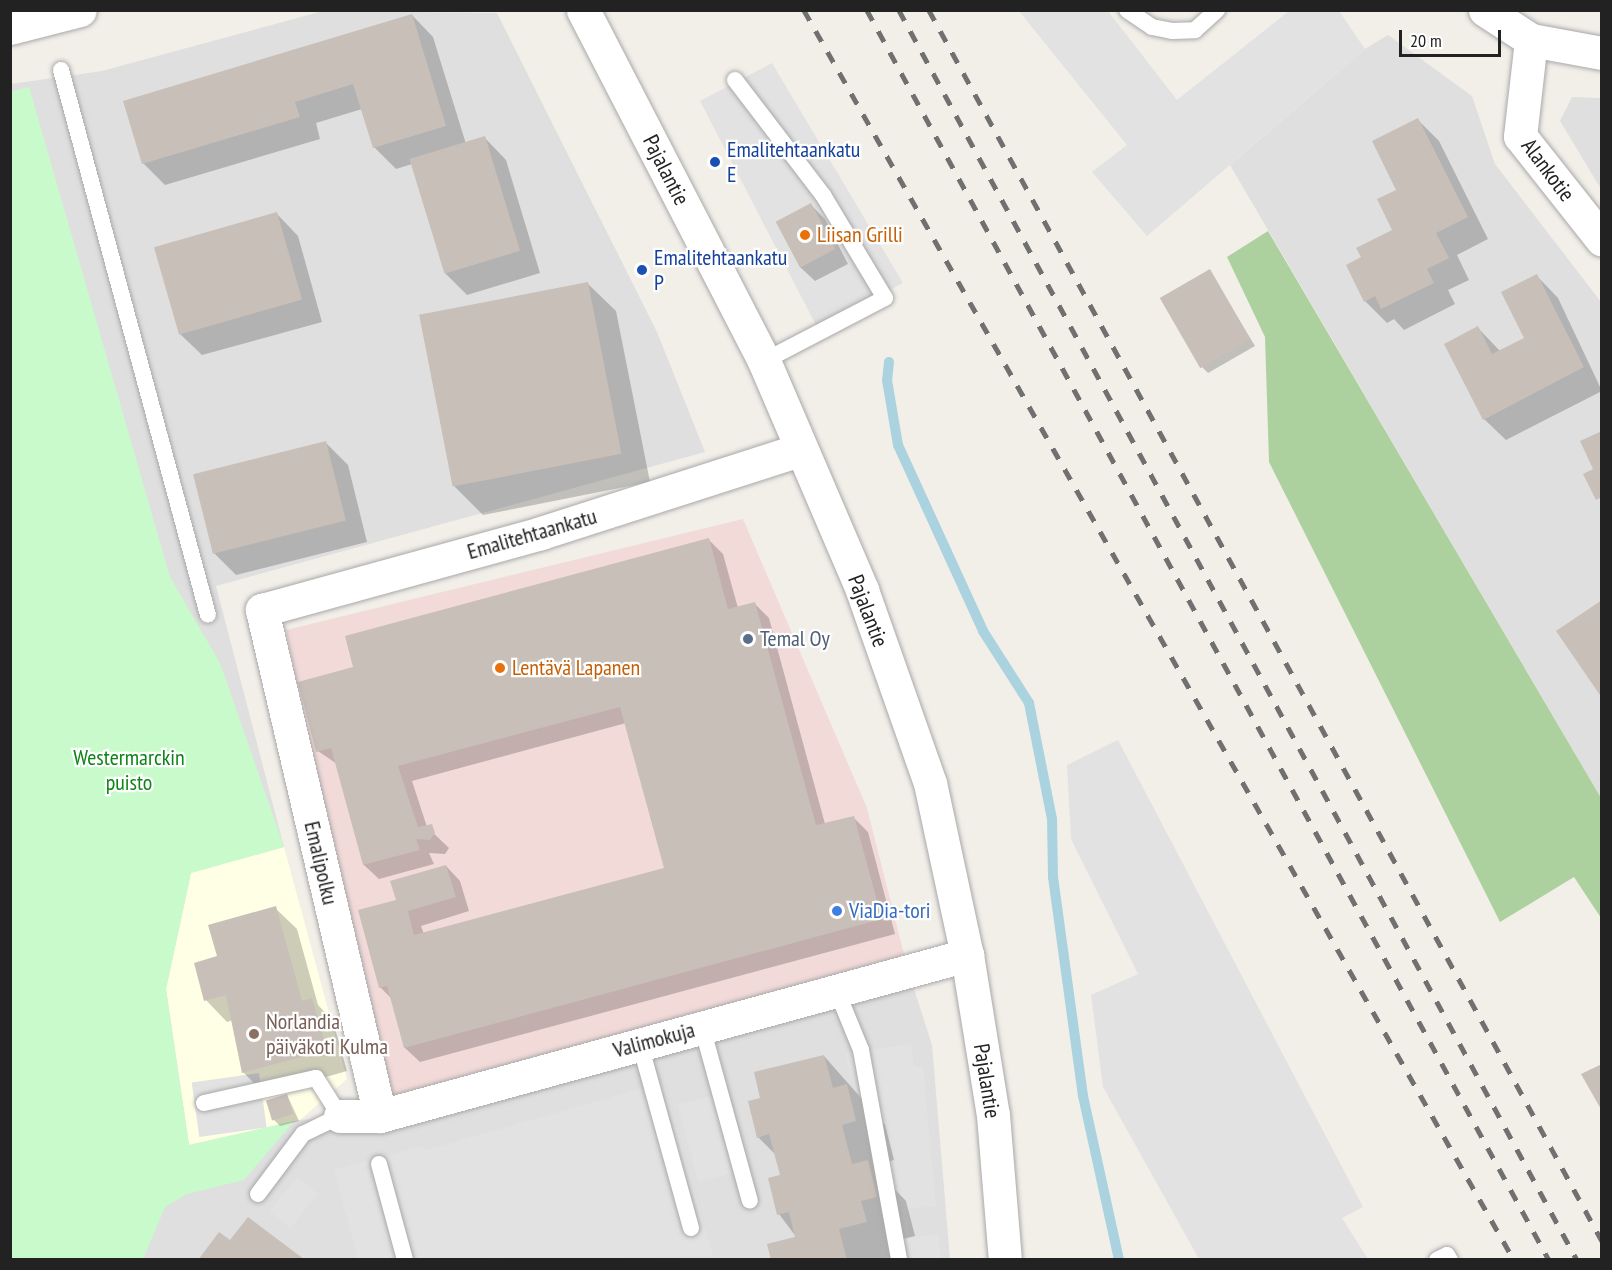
<!DOCTYPE html>
<html>
<head>
<meta charset="utf-8">
<style>
	body { margin:0 }
	#map { position:relative; width:1612px; height:1270px; overflow:hidden; background:#f2efe9; font-family:"PT Sans Narrow",sans-serif }
	div>[style] { position:absolute }
	.residential>* { inset:0; background:#e0dfdf }
	.commercial>* { inset:0; background:#f2dad9 }
	.education>* { inset:0; background:#ffffe5 }
	.forest>* { inset:0; background:#add19e }
	.park>* { inset:0; background:#c8facc }
	.parking>* { inset:0; background:#e2e2e2; transform-origin:0 0 }
	.shadow>* { inset:0; background:#0003 }
	.stream>* { height:10px; margin:-5px; padding:0 5px; transform-origin:5px; border-radius:5px; background:#aad3df }
	.building>* { inset:0; background:#c7bfb8; transform-origin:0 0 }
	.roads { filter:drop-shadow(0 0 2px #a9a9a9) drop-shadow(0 0 2px #a9a9a9) }
	.service>* { height:16px; margin:-8px; padding:0 8px; transform-origin:8px; border-radius:8px; background:#fff }
	.minor>* { height:33px; margin:-16.5px; padding:0 16.5px; transform-origin:16.5px; border-radius:16.5px; background:#fff }
	.tertiary>* { height:33px; margin:-16.5px; padding:0 16.5px; transform-origin:16.5px; border-radius:16.5px; background:#fff }
	.rail>* { height:4.5px; margin-top:-2.25px; transform-origin:0; background:repeating-linear-gradient(90deg,#707070 0 12px,transparent 0 24px) }
	.dots>* { width:16px; height:16px; translate:-50% -50%; box-sizing:border-box; border:3px solid #fff; border-radius:50% }
	span { translate:-50% -50%; white-space:nowrap; text-align:center; line-height:1.15; -webkit-text-stroke:4.5px #fff; paint-order:stroke }
	.transit-label { font-size:22px; color:#164399 }
	.left { translate:0 -50%; text-align:left }
	.street-label { font-size:22px; color:#222 }
	.food-label { font-size:22px; color:#c56008 }
	.service-label { font-size:22px; color:#4e5e75 }
	.park-label { font-size:22px; color:#0c8416 }
	.shop-label { font-size:22px; color:#366cbe }
	.education-label { font-size:22px; color:#785e54 }
	.frame { position:absolute; inset:0; border:12px solid #222; pointer-events:none }
	.scale { position:absolute; left:1399px; top:30px; width:102px; height:27px; box-sizing:border-box; border:3px solid #222; border-top:0; padding-left:8px; font-size:18px; line-height:21px; white-space:nowrap; color:#222; -webkit-text-stroke:4px #fff; paint-order:stroke }
</style>
</head>
<body>
<div id="map">
	<div class="residential">
		<div style="clip-path:polygon(323px 11px,497px 13px,657px 332px,705px 452px,216px 586px,284px 847px,190px 873px,191px 1145px,300px 1120px,382px 1114px,908px 970px,932px 1045px,950px 1259px,11px 1260px,11px 84px,102px 71px)"></div>
		<div style="clip-path:polygon(1388px 35px,1472px 96px,1495px 164px,1601px 302px,1601px 798px,1230px 165px,1365px 49px)"></div>
		<div style="clip-path:polygon(1572px 97px,1601px 98px,1601px 189px,1560px 121px)"></div>
	</div>
	<div class="commercial">
		<div style="clip-path:polygon(743px 519px,867px 808px,908px 970px,382px 1114px,286px 630px)"></div>
	</div>
	<div class="education">
		<div style="clip-path:polygon(284px 847px,347px 1079px,300px 1120px,189px 1145px,166px 989px,191px 873px)"></div>
	</div>
	<div class="forest">
		<div style="clip-path:polygon(1268px 231px,1601px 798px,1601px 918px,1574px 877px,1500px 922px,1269px 462px,1265px 337px,1227px 257px)"></div>
	</div>
	<div class="park">
		<div style="clip-path:polygon(29px 87px,170px 577px,220px 663px,284px 847px,191px 873px,166px 989px,189px 1145px,294px 1121px,244px 1180px,187px 1194px,165px 1207px,143px 1259px,11px 1259px,10px 92px)"></div>
	</div>
	<div class="parking">
		<div style="clip-path:polygon(1019px 11px,1108px 11px,1177px 100px,1289px 11px,1339px 11px,1365px 49px,1147px 236px,1092px 172px,1127px 145px)"></div>
		<div style="clip-path:polygon(772px 63px,903px 283px,817px 327px,700px 101px)"></div>
		<div style="clip-path:polygon(1118px 740px,1363px 1207px,1342px 1218px,1368px 1259px,1199px 1259px,1103px 1087px,1091px 995px,1138px 974px,1071px 839px,1067px 765px)"></div>
		<div style="clip-path:polygon(911px 1044px,914px 1067px,923px 1067px,936px 1206px,907px 1209px,909px 1238px,938px 1234px,941px 1259px,886px 1259px,881px 1197px,845px 1054px)"></div>
		<div style="left:259px;top:1073px;width:55px;height:68px;rotate:82deg"></div>
		<div style="clip-path:polygon(664px 1082px,713px 1256px,358px 1259px,334px 1170px,421px 1146px,426px 1150px)"></div>
		<div style="left:725px;top:1092px;width:80px;height:49px;rotate:75deg"></div>
		<div style="left:297px;top:1177px;width:27px;height:44px;rotate:39deg"></div>
	</div>
	<div class="shadow">
		<div style="clip-path:polygon(412px 15px,433px 37px,466px 144px,485px 138px,506px 160px,540px 273px,467px 295px,445px 273px,412px 164px,396px 169px,374px 147px,362px 109px,316px 123px,320px 139px,165px 185px,143px 163px)"></div>
		<div style="clip-path:polygon(1418px 120px,1439px 141px,1488px 239px,1457px 255px,1469px 280px,1448px 290px,1455px 304px,1404px 330px,1394px 319px,1387px 323px,1365px 301px,1363px 258px,1394px 231px,1398px 191px)"></div>
		<div style="clip-path:polygon(811px 205px,825px 219px,848px 264px,815px 281px,800px 267px)"></div>
		<div style="clip-path:polygon(277px 214px,298px 236px,322px 322px,202px 355px,180px 334px)"></div>
		<div style="clip-path:polygon(1209px 271px,1255px 346px,1208px 373px,1201px 366px)"></div>
		<div style="clip-path:polygon(1537px 276px,1558px 298px,1602px 391px,1506px 440px,1484px 419px,1478px 328px,1500px 351px,1526px 338px)"></div>
		<div style="clip-path:polygon(587px 283px,616px 311px,650px 482px,483px 515px,455px 487px,421px 316px)"></div>
		<div style="clip-path:polygon(326px 443px,348px 465px,367px 542px,236px 575px,214px 553px)"></div>
		<div style="clip-path:polygon(708px 539px,723px 554px,738px 608px,755px 604px,769px 618px,825px 824px,853px 817px,868px 832px,895px 934px,420px 1062px,405px 1048px,392px 999px,380px 987px,398px 901px,446px 866px,460px 881px,469px 911px,421px 926px,424px 934px,666px 869px,626px 723px,412px 781px,427px 827px,449px 848px,445px 854px,429px 853px,434px 864px,379px 879px,364px 865px,337px 764px,318px 751px,355px 669px)"></div>
		<div style="clip-path:polygon(275px 908px,297px 929px,318px 1005px,333px 1021px,347px 1071px,265px 1094px,243px 1072px,233px 1020px,227px 1022px,206px 1000px,218px 957px)"></div>
		<div style="clip-path:polygon(824px 1056px,885px 1125px,894px 1160px,880px 1164px,884px 1178px,906px 1201px,915px 1236px,899px 1240px,904px 1260px,772px 1260px,797px 1238px,779px 1214px,781px 1176px,776px 1155px,758px 1137px,762px 1099px)"></div>
		<div style="clip-path:polygon(287px 1095px,299px 1121px,280px 1126px,273px 1119px)"></div>
	</div>
	<div class="stream">
		<div style="left:889px;top:362px;width:18px;rotate:96deg"></div>
		<div style="left:887px;top:380px;width:66px;rotate:80.4deg"></div>
		<div style="left:898px;top:445px;width:205px;rotate:65.4deg"></div>
		<div style="left:983px;top:631px;width:85px;rotate:57.4deg"></div>
		<div style="left:1029px;top:703px;width:118px;rotate:78.8deg"></div>
		<div style="left:1052px;top:819px;width:58px;rotate:89deg"></div>
		<div style="left:1053px;top:877px;width:221px;rotate:82.2deg"></div>
		<div style="left:1083px;top:1096px;width:168px;rotate:77.6deg"></div>
	</div>
	<div class="building">
		<div style="clip-path:polygon(412px 14px,446px 126px,373px 148px,353px 84px,295px 102px,300px 117px,142px 164px,123px 101px)"></div>
		<div style="clip-path:polygon(1418px 118px,1468px 217px,1436px 233px,1449px 258px,1427px 269px,1434px 283px,1381px 309px,1375px 296px,1364px 302px,1346px 265px,1361px 257px,1356px 248px,1392px 230px,1377px 199px,1396px 190px,1372px 141px)"></div>
		<div style="left:485px;top:136px;width:120px;height:79px;rotate:73deg"></div>
		<div style="left:811px;top:203px;width:52px;height:40px;rotate:62deg"></div>
		<div style="left:277px;top:212px;width:91px;height:128px;rotate:74deg"></div>
		<div style="left:1210px;top:269px;width:81px;height:58px;rotate:60deg"></div>
		<div style="clip-path:polygon(1537px 274px,1584px 367px,1483px 420px,1444px 344px,1478px 326px,1492px 354px,1524px 338px,1501px 292px)"></div>
		<div style="left:588px;top:282px;width:175px;height:172px;rotate:79deg"></div>
		<div style="clip-path:polygon(1602px 431px,1602px 497px,1596px 500px,1583px 474px,1593px 469px,1580px 441px)"></div>
		<div style="left:326px;top:441px;width:82px;height:137px;rotate:76deg"></div>
		<div style="clip-path:polygon(709px 538px,728px 609px,755px 602px,816px 825px,854px 816px,882px 919px,404px 1048px,387px 986px,379px 988px,358px 910px,396px 900px,390px 881px,446px 865px,456px 897px,408px 911px,414px 935px,664px 868px,620px 707px,398px 766px,418px 827px,432px 824px,435px 833px,430px 840px,416px 839px,420px 850px,363px 865px,331px 748px,316px 752px,298px 682px,353px 667px,345px 636px)"></div>
		<div style="clip-path:polygon(1602px 600px,1602px 698px,1556px 631px)"></div>
		<div style="clip-path:polygon(276px 906px,302px 1001px,312px 998px,327px 1050px,242px 1073px,226px 995px,204px 1001px,194px 963px,217px 956px,208px 925px)"></div>
		<div style="clip-path:polygon(824px 1055px,833px 1088px,847px 1084px,856px 1121px,842px 1125px,852px 1164px,868px 1160px,877px 1197px,861px 1201px,867px 1222px,839px 1229px,847px 1260px,771px 1260px,767px 1244px,795px 1237px,789px 1212px,777px 1215px,768px 1178px,780px 1175px,769px 1134px,757px 1138px,748px 1101px,760px 1098px,754px 1072px)"></div>
		<div style="clip-path:polygon(1602px 1064px,1602px 1111px,1581px 1074px)"></div>
		<div style="left:287px;top:1094px;width:21px;height:22px;rotate:73deg"></div>
		<div style="clip-path:polygon(248px 1217px,305px 1260px,198px 1260px,219px 1232px,230px 1240px)"></div>
	</div>
	<div class="roads">
		<div class="service">
			<div style="left:1127px;top:10px;width:30px;rotate:34deg"></div>
			<div style="left:1152px;top:27px;width:20px;rotate:11deg"></div>
			<div style="left:1172px;top:31px;width:23px;rotate:-2deg"></div>
			<div style="left:1195px;top:30px;width:30px;rotate:-42deg"></div>
			<div style="left:61px;top:70px;width:564px;rotate:74.91deg"></div>
			<div style="left:735px;top:80px;width:145px;rotate:52.6deg"></div>
			<div style="left:823px;top:195px;width:120px;rotate:59deg"></div>
			<div style="left:885px;top:298px;width:136px;rotate:152.5deg"></div>
			<div style="left:836px;top:989px;width:66px;rotate:67.7deg"></div>
			<div style="left:861px;top:1050px;width:213px;rotate:79.7deg"></div>
			<div style="left:702px;top:1027px;width:180px;rotate:74.6deg"></div>
			<div style="left:640px;top:1044px;width:191px;rotate:74.5deg"></div>
			<div style="left:204px;top:1103px;width:115px;rotate:-12.6deg"></div>
			<div style="left:316px;top:1078px;width:45px;rotate:57.7deg"></div>
			<div style="left:340px;top:1116px;width:41px;rotate:154.1deg"></div>
			<div style="left:303px;top:1134px;width:75px;rotate:126.9deg"></div>
			<div style="left:379px;top:1164px;width:99px;rotate:74.8deg"></div>
			<div style="left:1437px;top:1260px;width:11px;rotate:-27deg"></div>
			<div style="left:1447px;top:1255px;width:6px;rotate:59deg"></div>
		</div>
		<div class="minor">
			<div style="left:1485px;top:10px;width:55px;rotate:33.1deg"></div>
			<div style="left:1531px;top:40px;width:97px;rotate:96.5deg"></div>
			<div style="left:1520px;top:136px;width:132px;rotate:51.7deg"></div>
			<div style="left:1531px;top:40px;width:72px;rotate:10.4deg"></div>
			<div style="left:340px;top:1116px;width:40px"></div>
			<div style="left:380px;top:1116px;width:609px;rotate:-15.34deg"></div>
			<div style="left:380px;top:1116px;width:520px;rotate:-103.13deg"></div>
			<div style="left:262px;top:610px;width:289px;rotate:-15.4deg"></div>
			<div style="left:541px;top:533px;width:272px;rotate:-17.8deg"></div>
		</div>
		<div class="tertiary">
			<div style="left:583px;top:10px;width:395px;rotate:62.7deg"></div>
			<div style="left:764px;top:361px;width:249px;rotate:66.8deg"></div>
			<div style="left:862px;top:590px;width:205px;rotate:70.6deg"></div>
			<div style="left:930px;top:783px;width:176px;rotate:77.9deg"></div>
			<div style="left:967px;top:955px;width:162px;rotate:80.8deg"></div>
			<div style="left:993px;top:1115px;width:145px;rotate:85.3deg"></div>
			<div style="left:10px;top:28px;width:72px;rotate:-14.4deg"></div>
		</div>
	</div>
	<div class="rail">
		<div style="left:804px;top:10px;width:1438px;rotate:60.4deg"></div>
		<div style="left:867px;top:10px;width:1424px;rotate:61.38deg"></div>
		<div style="left:899px;top:10px;width:1422px;rotate:61.52deg"></div>
		<div style="left:929px;top:10px;width:1403px;rotate:61.33deg"></div>
	</div>
	<div class="dots">
		<div style="left:715px;top:162px;background:#1a4fb4"></div>
		<div style="left:805px;top:235px;background:#e8710a"></div>
		<div style="left:642px;top:270px;background:#1a4fb4"></div>
		<div style="left:748px;top:639px;background:#5c6f8a"></div>
		<div style="left:500px;top:668px;background:#e8710a"></div>
		<div style="left:837px;top:911px;background:#3f7fe0"></div>
		<div style="left:254px;top:1034px;background:#8d6e63"></div>
	</div>
	<div class="transit-label">
		<span class="left" style="left:727px;top:162px">Emalitehtaankatu<br>E</span>
		<span class="left" style="left:654px;top:270px">Emalitehtaankatu<br>P</span>
	</div>
	<div class="street-label">
		<span style="left:666px;top:170px;rotate:63deg">Pajalantie</span>
		<span style="left:1548px;top:170px;rotate:53deg">Alankotie</span>
		<span style="left:532px;top:534px;rotate:-16deg">Emalitehtaankatu</span>
		<span style="left:868px;top:611px;rotate:69deg">Pajalantie</span>
		<span style="left:321px;top:863px;rotate:77deg">Emalipolku</span>
		<span style="left:654px;top:1040px;rotate:-15deg">Valimokuja</span>
		<span style="left:987px;top:1081px;rotate:81deg">Pajalantie</span>
	</div>
	<div class="food-label">
		<span class="left" style="left:817px;top:235px">Liisan Grilli</span>
		<span class="left" style="left:512px;top:668px">Lentävä Lapanen</span>
	</div>
	<div class="service-label">
		<span class="left" style="left:760px;top:639px">Temal Oy</span>
	</div>
	<div class="park-label">
		<span style="left:129px;top:770px">Westermarckin<br>puisto</span>
	</div>
	<div class="shop-label">
		<span class="left" style="left:849px;top:911px">ViaDia-tori</span>
	</div>
	<div class="education-label">
		<span class="left" style="left:266px;top:1034px">Norlandia<br>päiväkoti Kulma</span>
	</div>
	<div class="frame"></div>
	<div class="scale">20 m</div>
</div>
</body>
</html>
